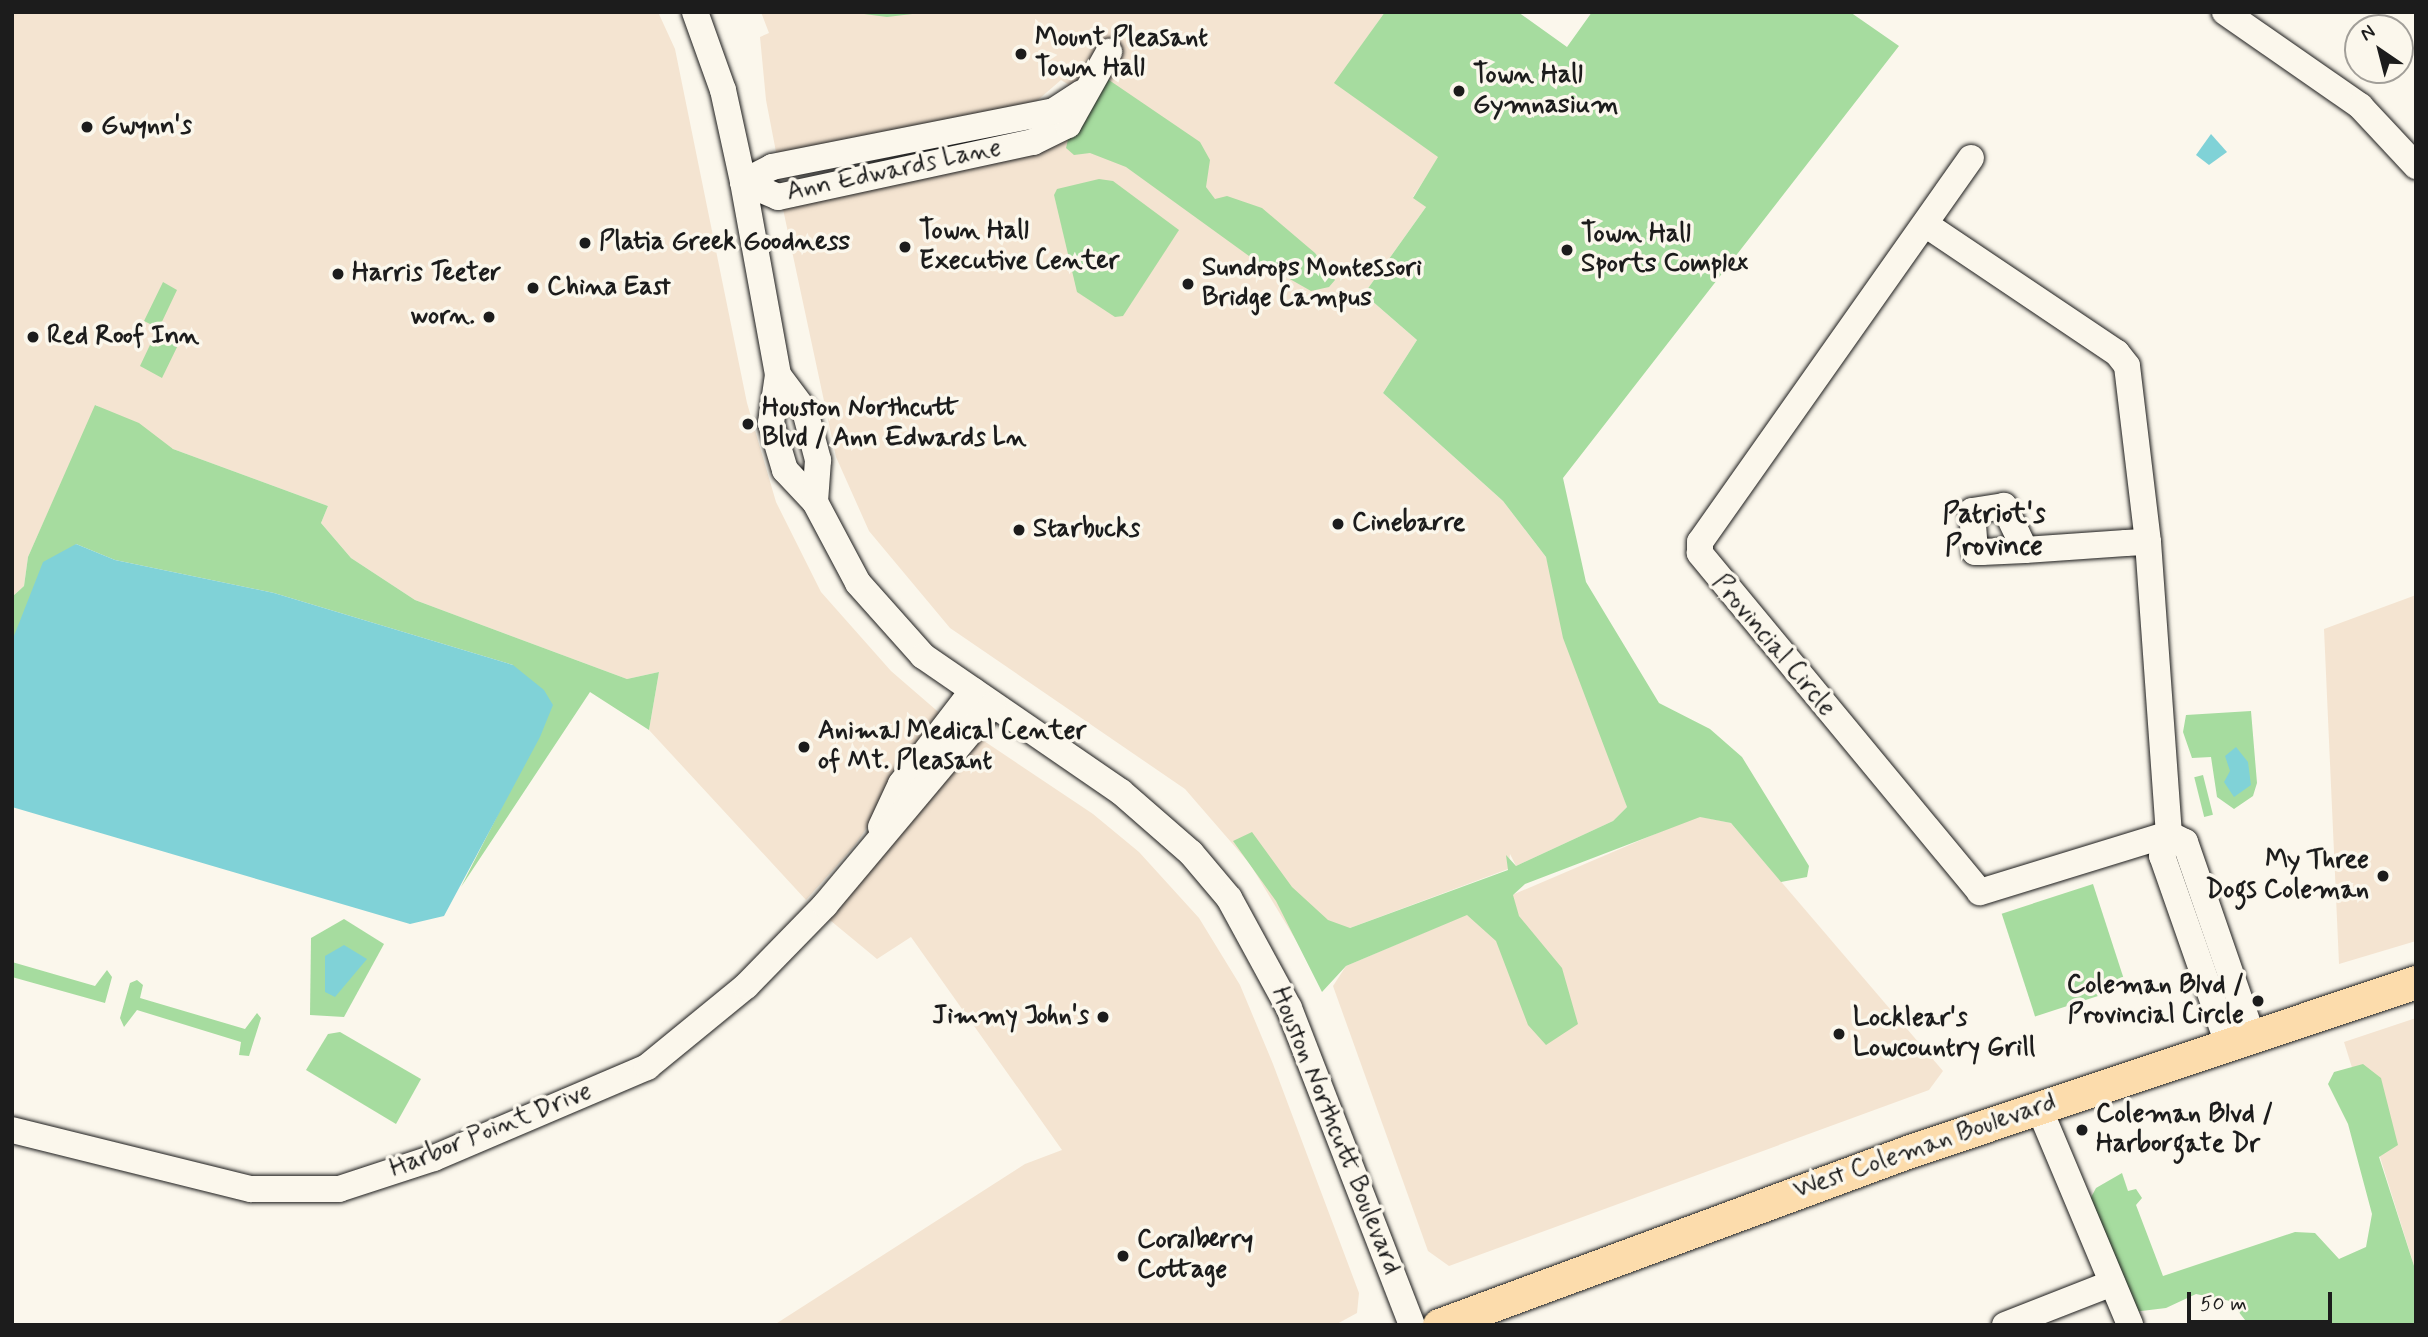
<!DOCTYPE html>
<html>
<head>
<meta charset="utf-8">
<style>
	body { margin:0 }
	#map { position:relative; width:2428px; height:1337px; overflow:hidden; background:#fbf7ec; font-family:Mynerve,sans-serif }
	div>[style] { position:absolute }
	.built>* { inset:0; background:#f4e4d1 }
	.green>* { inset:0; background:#a6dc9f; transform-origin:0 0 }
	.water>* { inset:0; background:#80d2d7 }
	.roads { filter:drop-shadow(0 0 2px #1c1c1c) drop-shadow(0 0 2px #1c1c1c) }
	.minor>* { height:26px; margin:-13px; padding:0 13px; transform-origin:13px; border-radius:13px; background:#fbf7ec }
	.major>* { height:33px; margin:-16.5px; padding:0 16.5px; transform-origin:16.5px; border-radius:16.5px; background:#fcdcac }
	.dots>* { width:19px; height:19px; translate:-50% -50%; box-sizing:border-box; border:4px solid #fbf7ec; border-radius:50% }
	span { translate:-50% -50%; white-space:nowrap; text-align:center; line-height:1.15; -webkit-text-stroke:7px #fbf7ec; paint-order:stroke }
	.poi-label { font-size:26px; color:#1c1c1c; font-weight:700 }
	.left { translate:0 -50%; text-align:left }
	.right { translate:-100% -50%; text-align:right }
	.street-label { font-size:26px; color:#1c1c1c }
	.neighbourhood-label { font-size:28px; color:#1c1c1c; font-weight:700 }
	.frame { position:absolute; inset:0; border:14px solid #1c1c1c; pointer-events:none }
	.north { position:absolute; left:2344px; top:14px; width:70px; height:70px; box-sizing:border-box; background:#fbf7ec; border:2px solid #a29f99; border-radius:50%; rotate:325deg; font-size:19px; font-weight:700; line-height:28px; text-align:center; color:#1c1c1c }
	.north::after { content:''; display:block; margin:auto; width:24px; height:32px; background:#1c1c1c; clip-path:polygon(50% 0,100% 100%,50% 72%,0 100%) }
	.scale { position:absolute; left:2187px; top:1292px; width:145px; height:32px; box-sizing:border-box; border:4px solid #1c1c1c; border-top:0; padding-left:9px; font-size:21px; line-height:24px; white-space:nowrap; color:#1c1c1c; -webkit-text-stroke:5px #fbf7ec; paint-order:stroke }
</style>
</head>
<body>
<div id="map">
	<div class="built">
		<div style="clip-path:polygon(12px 12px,658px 12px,675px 49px,747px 403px,776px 502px,821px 592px,891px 671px,943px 716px,855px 845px,806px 900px,649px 730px,659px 672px,627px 679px,415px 600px,351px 558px,321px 523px,328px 506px,173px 449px,96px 405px,28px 557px,24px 586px,12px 597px)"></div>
		<div style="clip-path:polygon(761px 12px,1385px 12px,1335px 83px,1439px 157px,1413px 197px,1426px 207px,1364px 294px,1417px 340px,1383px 393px,1503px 501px,1546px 557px,1627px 807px,1613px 821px,1516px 866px,1510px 854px,1508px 869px,1350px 928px,1303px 952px,1250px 864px,1185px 789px,950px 628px,869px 531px,836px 457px,783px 209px,999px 160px,1074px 88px,1061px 80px,1032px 105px,783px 155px,776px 152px,766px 100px,760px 37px,769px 33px)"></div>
		<div style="clip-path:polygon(2416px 595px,2416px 941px,2339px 964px,2324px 629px)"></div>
		<div style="clip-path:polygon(981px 739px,1093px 814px,1139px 852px,1199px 918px,1240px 985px,1273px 1064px,1359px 1293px,1357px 1313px,1335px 1325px,774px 1325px,1025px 1164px,1062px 1150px,911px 937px,877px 959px,825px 916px)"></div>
		<div style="clip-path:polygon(1697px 816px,1731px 823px,1943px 1071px,1929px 1090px,1449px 1266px,1428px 1251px,1333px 986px,1346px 966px)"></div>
		<div style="clip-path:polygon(2416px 1018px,2416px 1272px,2344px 1042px)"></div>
	</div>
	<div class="green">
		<div style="clip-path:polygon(849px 12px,929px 12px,887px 17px)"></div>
		<div style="clip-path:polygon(1385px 12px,1518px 12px,1567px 47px,1592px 12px,1850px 12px,1899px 46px,1563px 478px,1586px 582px,1659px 703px,1710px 729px,1742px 757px,1809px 866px,1807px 877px,1781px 882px,1731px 823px,1700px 817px,1525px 884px,1513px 895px,1519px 916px,1562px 968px,1578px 1024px,1546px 1045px,1528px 1025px,1496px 941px,1467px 915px,1346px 966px,1322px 992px,1276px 901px,1233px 841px,1252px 832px,1292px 887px,1328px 920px,1350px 928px,1508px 870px,1506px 855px,1516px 866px,1613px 821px,1627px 807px,1563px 638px,1546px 557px,1503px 501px,1383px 393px,1417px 340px,1364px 294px,1426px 207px,1413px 198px,1438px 157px,1334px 83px)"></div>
		<div style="clip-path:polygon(1106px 78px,1200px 142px,1210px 160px,1206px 187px,1215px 199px,1227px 196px,1262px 208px,1315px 253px,1335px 280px,1329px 287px,1311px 291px,1249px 256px,1126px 167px,1090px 153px,1074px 155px,1066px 148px,1069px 135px)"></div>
		<div style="clip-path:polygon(1099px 179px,1113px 181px,1179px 230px,1123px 316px,1115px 317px,1077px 292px,1054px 195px,1057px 189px)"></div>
		<div style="clip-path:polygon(163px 282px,177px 290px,159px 328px,181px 339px,162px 378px,140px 366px,158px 328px,144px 321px)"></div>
		<div style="clip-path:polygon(95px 405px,139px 423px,173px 449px,328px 506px,321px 523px,351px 558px,415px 600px,627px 679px,659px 672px,649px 730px,590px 692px,461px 887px,514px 783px,513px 665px,274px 593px,115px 560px,76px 544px,12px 641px,12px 597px,24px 586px,28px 557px)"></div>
		<div style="clip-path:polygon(2251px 711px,2257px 783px,2253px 796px,2234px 809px,2217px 797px,2211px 757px,2192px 758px,2183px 732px,2186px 715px)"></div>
		<div style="left:2203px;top:775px;width:41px;height:9px;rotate:76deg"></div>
		<div style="left:2093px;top:884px;width:108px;height:96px;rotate:72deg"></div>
		<div style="clip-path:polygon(344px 919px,384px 944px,344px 1017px,310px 1015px,311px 938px)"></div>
		<div style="clip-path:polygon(12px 962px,95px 986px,107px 970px,112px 977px,105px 1003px,12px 977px)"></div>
		<div style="clip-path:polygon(137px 980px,143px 985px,140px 998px,245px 1029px,257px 1013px,261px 1018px,249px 1056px,239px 1055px,241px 1042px,137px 1010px,124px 1027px,120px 1018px,130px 983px)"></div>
		<div style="clip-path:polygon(340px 1032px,421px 1079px,396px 1124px,306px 1070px,328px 1034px)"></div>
		<div style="clip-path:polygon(2363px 1064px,2381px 1078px,2398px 1145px,2379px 1157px,2416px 1272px,2416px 1325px,2249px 1325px,2230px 1301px,2196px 1294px,2166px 1308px,2133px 1312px,2088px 1203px,2096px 1188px,2122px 1173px,2128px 1191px,2136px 1189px,2142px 1198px,2136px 1205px,2163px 1276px,2295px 1232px,2315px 1233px,2339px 1259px,2366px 1247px,2372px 1214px,2348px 1124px,2328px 1084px,2334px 1072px)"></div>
	</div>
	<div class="water">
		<div style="clip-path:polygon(2211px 134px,2227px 152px,2209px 165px,2196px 155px)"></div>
		<div style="clip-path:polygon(76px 544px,115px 560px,274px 593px,513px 665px,544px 690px,553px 705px,540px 737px,444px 916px,410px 924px,12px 807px,12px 641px,43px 562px)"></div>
		<div style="clip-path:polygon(2236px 747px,2248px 762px,2251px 785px,2234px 797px,2224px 782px,2230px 771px,2225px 756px)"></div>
		<div style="clip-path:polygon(344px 945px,367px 959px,335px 997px,325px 992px,325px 956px)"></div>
	</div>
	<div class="roads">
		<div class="minor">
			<div style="left:695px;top:12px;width:83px;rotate:70.3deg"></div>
			<div style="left:723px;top:90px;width:94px;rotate:77.7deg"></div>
			<div style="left:743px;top:182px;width:196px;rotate:79.7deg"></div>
			<div style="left:778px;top:375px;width:49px;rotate:98.3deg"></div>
			<div style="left:771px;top:423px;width:49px;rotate:73.4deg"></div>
			<div style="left:785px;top:470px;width:44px;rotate:46.8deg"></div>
			<div style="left:815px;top:502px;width:92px;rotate:62deg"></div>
			<div style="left:858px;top:583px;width:98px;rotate:48.3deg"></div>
			<div style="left:923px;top:656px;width:240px;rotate:34.5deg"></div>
			<div style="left:1121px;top:792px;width:93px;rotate:41.1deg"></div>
			<div style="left:1191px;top:853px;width:59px;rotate:49.8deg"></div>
			<div style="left:1229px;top:898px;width:125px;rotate:61.4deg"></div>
			<div style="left:1289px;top:1008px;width:340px;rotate:68.8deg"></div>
			<div style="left:2225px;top:12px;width:165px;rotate:34.8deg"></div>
			<div style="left:2360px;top:106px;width:82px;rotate:47deg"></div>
			<div style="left:743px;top:182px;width:38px;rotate:23deg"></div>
			<div style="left:778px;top:197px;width:261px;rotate:-12.2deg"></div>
			<div style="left:1033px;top:142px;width:39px;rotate:-26deg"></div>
			<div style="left:1068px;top:125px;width:84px;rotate:-60.7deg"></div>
			<div style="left:743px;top:182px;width:33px;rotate:-27deg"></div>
			<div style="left:772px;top:167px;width:288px;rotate:-11.2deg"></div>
			<div style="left:1054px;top:111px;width:33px;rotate:-33deg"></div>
			<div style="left:1925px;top:224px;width:231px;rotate:33.9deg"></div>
			<div style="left:2117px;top:353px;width:16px;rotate:52deg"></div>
			<div style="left:2127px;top:366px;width:177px;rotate:83.2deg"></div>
			<div style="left:2148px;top:542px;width:293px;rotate:85.9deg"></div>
			<div style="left:2169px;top:834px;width:198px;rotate:162.9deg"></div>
			<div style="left:1980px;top:892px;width:440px;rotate:-129.6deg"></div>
			<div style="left:1700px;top:553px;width:11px;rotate:-90deg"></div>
			<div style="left:1700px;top:542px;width:470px;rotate:-54.8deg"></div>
			<div style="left:778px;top:375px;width:45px;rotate:53.1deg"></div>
			<div style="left:805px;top:411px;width:51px;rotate:75.1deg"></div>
			<div style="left:818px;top:460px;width:42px;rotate:94.1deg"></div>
			<div style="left:2025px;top:550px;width:49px;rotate:-115.5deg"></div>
			<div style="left:2004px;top:506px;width:32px;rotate:171deg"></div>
			<div style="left:1972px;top:511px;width:41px;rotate:85.8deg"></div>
			<div style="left:1975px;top:552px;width:7px"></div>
			<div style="left:1982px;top:552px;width:43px;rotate:-2.7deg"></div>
			<div style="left:2025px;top:550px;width:101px;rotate:-4deg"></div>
			<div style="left:2126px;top:543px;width:22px;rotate:-3deg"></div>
			<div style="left:881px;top:827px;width:47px;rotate:-65.1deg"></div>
			<div style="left:901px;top:784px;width:118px;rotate:-52.5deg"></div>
			<div style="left:2228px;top:1044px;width:199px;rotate:-109.3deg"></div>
			<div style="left:2162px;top:856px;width:23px;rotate:-72deg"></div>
			<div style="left:2169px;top:834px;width:18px;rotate:27deg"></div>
			<div style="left:2185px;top:842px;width:205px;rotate:70.9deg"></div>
			<div style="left:2039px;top:1108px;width:235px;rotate:67.2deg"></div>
			<div style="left:12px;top:1130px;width:246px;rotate:13.9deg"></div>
			<div style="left:251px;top:1189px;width:88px"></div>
			<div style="left:339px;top:1189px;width:100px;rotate:-18.1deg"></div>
			<div style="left:434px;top:1158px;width:232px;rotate:-23.1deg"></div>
			<div style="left:647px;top:1067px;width:128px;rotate:-39.3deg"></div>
			<div style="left:746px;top:986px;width:113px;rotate:-45.7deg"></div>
			<div style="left:825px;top:905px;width:261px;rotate:-50deg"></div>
			<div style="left:2005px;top:1325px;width:115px;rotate:-21.4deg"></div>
		</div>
		<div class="major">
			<div style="left:1439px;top:1325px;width:502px;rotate:-20.28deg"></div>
			<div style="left:1910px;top:1151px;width:533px;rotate:-18.47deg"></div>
		</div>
	</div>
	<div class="dots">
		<div style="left:1021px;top:54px;background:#1c1c1c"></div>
		<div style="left:1459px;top:91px;background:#1c1c1c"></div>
		<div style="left:87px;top:127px;background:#1c1c1c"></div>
		<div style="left:585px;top:243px;background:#1c1c1c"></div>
		<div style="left:905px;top:247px;background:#1c1c1c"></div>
		<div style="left:1567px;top:250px;background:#1c1c1c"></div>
		<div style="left:338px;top:274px;background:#1c1c1c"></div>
		<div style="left:1188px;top:284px;background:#1c1c1c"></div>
		<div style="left:533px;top:288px;background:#1c1c1c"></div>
		<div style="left:489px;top:317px;background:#1c1c1c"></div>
		<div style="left:33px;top:337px;background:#1c1c1c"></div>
		<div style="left:748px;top:424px;background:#1c1c1c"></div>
		<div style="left:1338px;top:524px;background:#1c1c1c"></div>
		<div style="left:1019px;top:530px;background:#1c1c1c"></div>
		<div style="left:804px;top:747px;background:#1c1c1c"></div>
		<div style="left:2383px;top:876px;background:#1c1c1c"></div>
		<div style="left:2258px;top:1001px;background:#1c1c1c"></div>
		<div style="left:1103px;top:1017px;background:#1c1c1c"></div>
		<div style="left:1839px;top:1034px;background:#1c1c1c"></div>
		<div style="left:2082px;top:1130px;background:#1c1c1c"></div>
		<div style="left:1123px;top:1256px;background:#1c1c1c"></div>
	</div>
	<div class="poi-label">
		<span class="left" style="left:1035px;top:54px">Mount Pleasant<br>Town Hall</span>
		<span class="left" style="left:1473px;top:91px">Town Hall<br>Gymnasium</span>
		<span class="left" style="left:101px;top:127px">Gwynn's</span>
		<span class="left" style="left:919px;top:247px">Town Hall<br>Executive Center</span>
		<span class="left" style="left:1581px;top:250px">Town Hall<br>Sports Complex</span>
		<span class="left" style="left:599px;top:243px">Platia Greek Goodness</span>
		<span class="left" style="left:1202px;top:284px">Sundrops Montessori<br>Bridge Campus</span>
		<span class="left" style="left:352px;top:274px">Harris Teeter</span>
		<span class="left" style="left:547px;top:288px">China East</span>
		<span class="right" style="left:475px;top:317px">worn.</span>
		<span class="left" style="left:47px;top:337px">Red Roof Inn</span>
		<span class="left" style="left:762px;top:424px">Houston Northcutt<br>Blvd / Ann Edwards Ln</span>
		<span class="left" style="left:1352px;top:524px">Cinebarre</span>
		<span class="left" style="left:1033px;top:530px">Starbucks</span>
		<span class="left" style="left:818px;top:747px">Animal Medical Center<br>of Mt. Pleasant</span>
		<span class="right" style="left:2369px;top:876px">My Three<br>Dogs Coleman</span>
		<span class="right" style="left:2244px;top:1001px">Coleman Blvd /<br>Provincial Circle</span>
		<span class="right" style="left:1089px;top:1017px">Jimmy John's</span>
		<span class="left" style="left:1853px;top:1034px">Locklear's<br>Lowcountry Grill</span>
		<span class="left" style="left:2096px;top:1130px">Coleman Blvd /<br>Harborgate Dr</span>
		<span class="left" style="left:1137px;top:1256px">Coralberry<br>Cottage</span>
	</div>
	<div class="street-label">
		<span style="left:894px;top:171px;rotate:-12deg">Ann Edwards Lane</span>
		<span style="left:1773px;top:646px;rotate:50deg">Provincial Circle</span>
		<span style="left:491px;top:1131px;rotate:-22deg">Harbor Point Drive</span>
		<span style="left:1335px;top:1131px;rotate:68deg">Houston Northcutt Boulevard</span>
		<span style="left:1925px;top:1147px;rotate:-19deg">West Coleman Boulevard</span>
	</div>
	<div class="neighbourhood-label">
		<span style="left:1994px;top:531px">Patriot's<br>Province</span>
	</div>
	<div class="frame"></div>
	<div class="north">N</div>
	<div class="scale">50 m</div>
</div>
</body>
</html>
